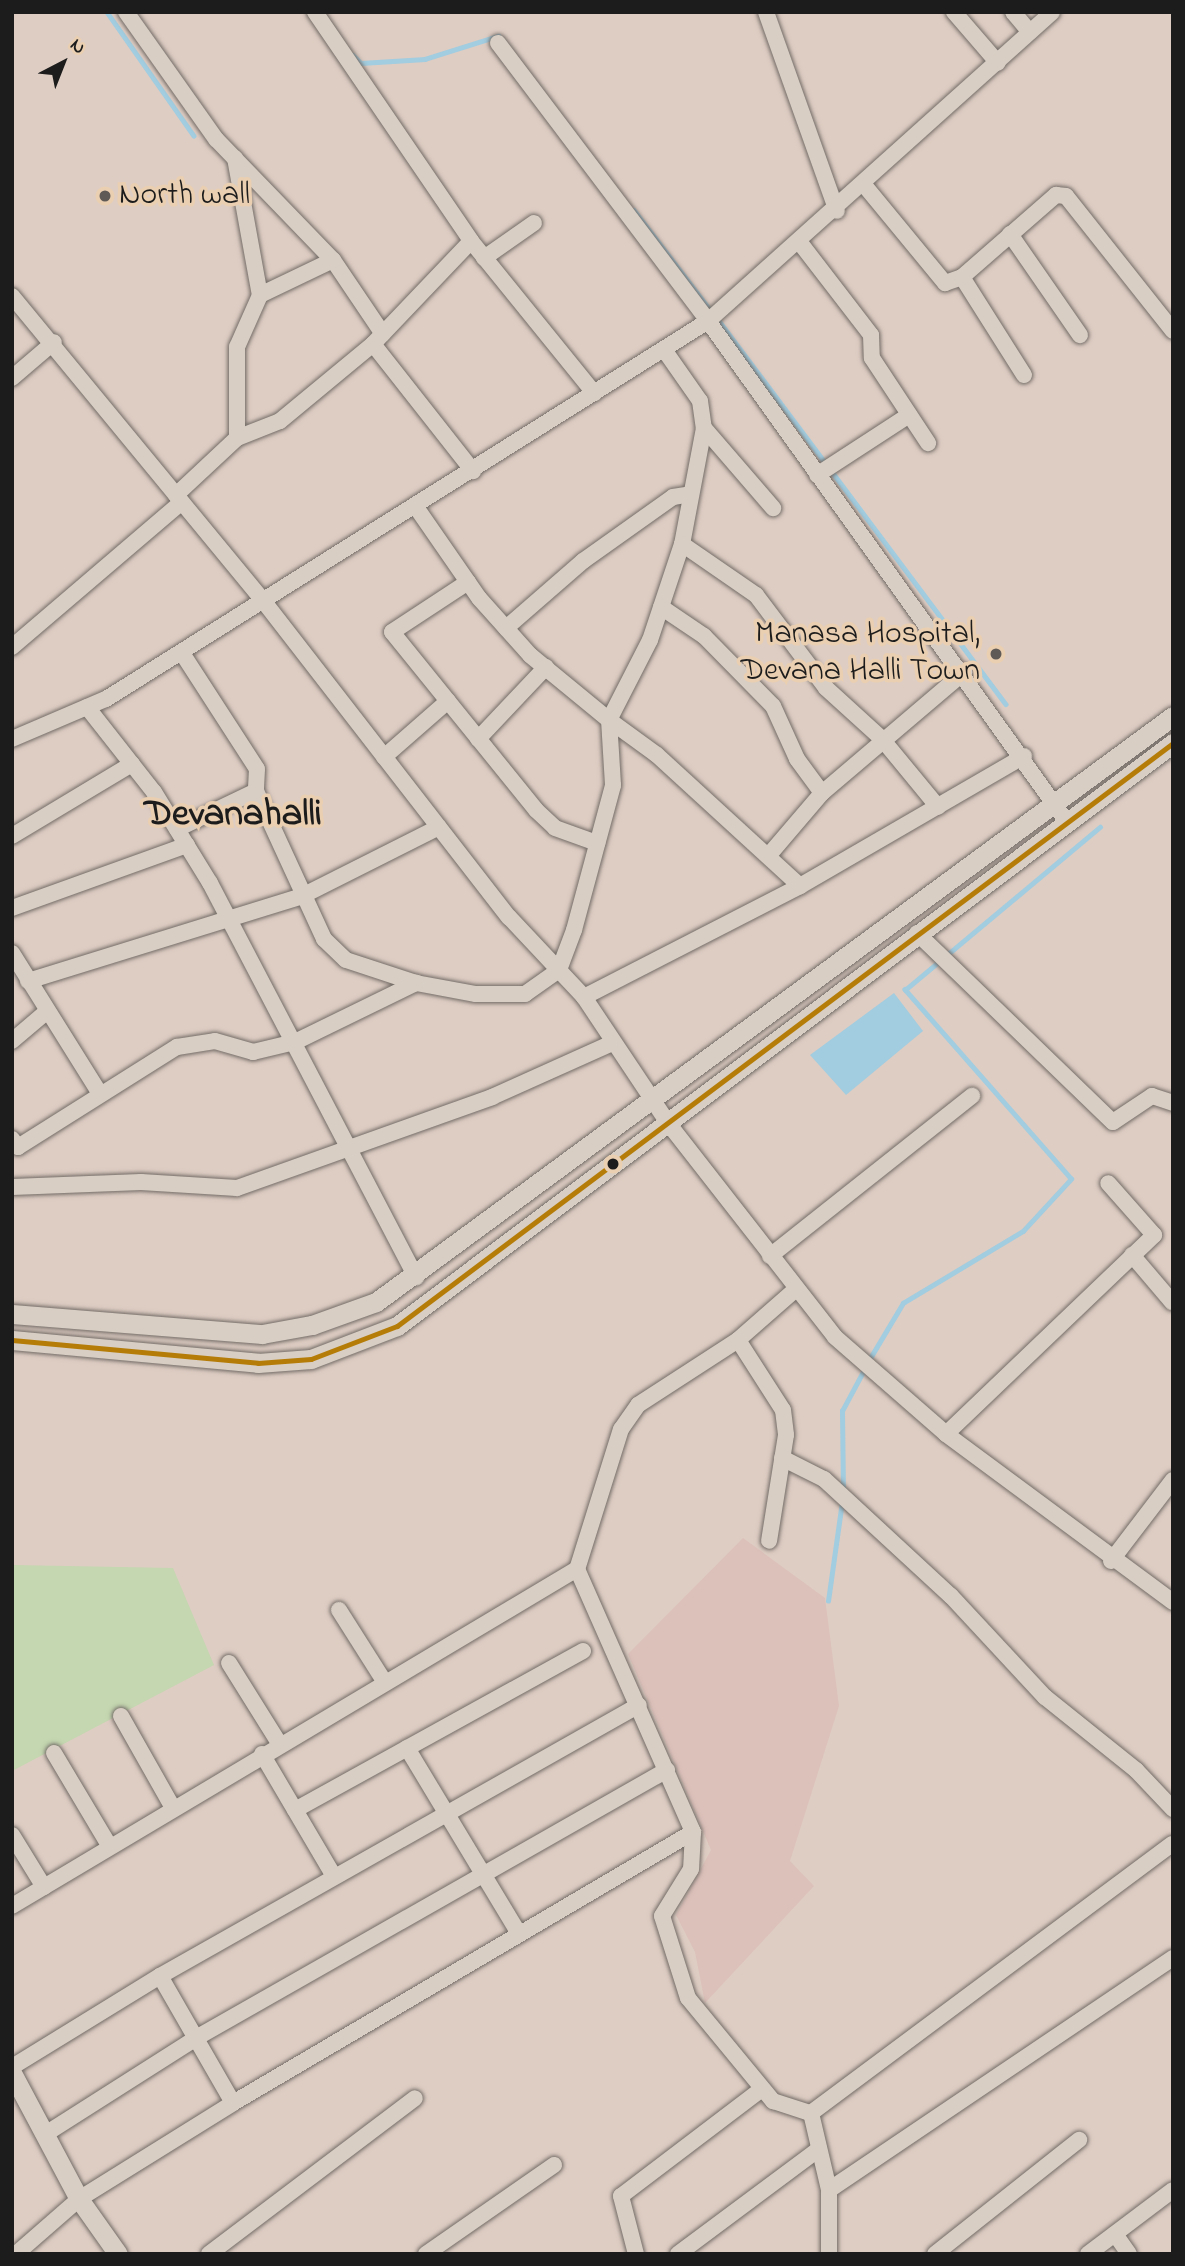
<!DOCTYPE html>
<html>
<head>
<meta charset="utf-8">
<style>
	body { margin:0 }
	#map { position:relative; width:1185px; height:2266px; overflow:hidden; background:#decdc3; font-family:"Indie Flower",sans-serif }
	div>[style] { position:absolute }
	.built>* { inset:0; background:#dcc1ba }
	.green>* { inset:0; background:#c4d7b0 }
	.water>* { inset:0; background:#a2ccdf }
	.stream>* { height:4.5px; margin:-2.25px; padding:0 2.25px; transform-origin:2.25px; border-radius:2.25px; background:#a2ccdf }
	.roads { filter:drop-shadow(0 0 2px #736c67) drop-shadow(0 0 2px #736c67) }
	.minor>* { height:16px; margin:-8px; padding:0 8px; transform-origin:8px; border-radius:8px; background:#d8cec4 }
	.major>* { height:19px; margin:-9.5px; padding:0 9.5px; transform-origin:9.5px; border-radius:9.5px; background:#d8cec4 }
	.bus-1>* { height:5px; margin:-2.5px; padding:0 2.5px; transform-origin:2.5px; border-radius:2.5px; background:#b57d08 }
	.dots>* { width:19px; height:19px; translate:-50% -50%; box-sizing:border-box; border:4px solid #eacfb1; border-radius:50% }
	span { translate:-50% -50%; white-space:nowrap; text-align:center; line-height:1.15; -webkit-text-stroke:7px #eacfb1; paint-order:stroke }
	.poi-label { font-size:32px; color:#1c1c1c }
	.left { translate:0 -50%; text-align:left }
	.right { translate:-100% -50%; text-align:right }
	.district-label { font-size:38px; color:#1c1c1c; font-weight:700 }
	.frame { position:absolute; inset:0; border:14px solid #1c1c1c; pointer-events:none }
	.north { position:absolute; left:28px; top:28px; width:70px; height:70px; -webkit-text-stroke:5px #eacfb1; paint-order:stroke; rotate:42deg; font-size:19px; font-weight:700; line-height:28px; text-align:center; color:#1c1c1c }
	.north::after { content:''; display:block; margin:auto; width:24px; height:32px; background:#1c1c1c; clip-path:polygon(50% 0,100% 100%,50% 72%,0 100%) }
</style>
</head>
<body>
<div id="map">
	<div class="built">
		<div style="clip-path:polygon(743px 1538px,825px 1598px,839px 1706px,790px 1861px,814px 1886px,705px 2003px,695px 1952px,676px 1915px,711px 1850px,628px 1654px)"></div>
	</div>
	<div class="green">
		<div style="clip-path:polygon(12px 1565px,173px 1568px,214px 1665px,12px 1771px)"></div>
	</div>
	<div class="water">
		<div style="clip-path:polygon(894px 993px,923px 1031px,846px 1095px,810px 1055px)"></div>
	</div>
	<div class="stream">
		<div style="left:107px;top:12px;width:151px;rotate:54.9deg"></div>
		<div style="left:353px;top:55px;width:11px;rotate:45deg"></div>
		<div style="left:361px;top:63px;width:64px;rotate:-3.6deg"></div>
		<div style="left:425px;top:59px;width:77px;rotate:-17.5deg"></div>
		<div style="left:634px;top:210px;width:127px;rotate:52.7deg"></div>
		<div style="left:717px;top:318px;width:482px;rotate:53.2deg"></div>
		<div style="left:869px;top:1360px;width:66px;rotate:-59.2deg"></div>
		<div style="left:903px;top:1303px;width:140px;rotate:-31deg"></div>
		<div style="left:1023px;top:1231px;width:71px;rotate:-47.3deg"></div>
		<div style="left:1071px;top:1179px;width:252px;rotate:-131.3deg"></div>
		<div style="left:905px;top:990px;width:254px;rotate:-39.9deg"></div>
		<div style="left:843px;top:1493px;width:82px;rotate:-90.7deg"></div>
		<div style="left:842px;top:1411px;width:49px;rotate:-61.9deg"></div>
		<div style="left:828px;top:1601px;width:101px;rotate:-82deg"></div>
	</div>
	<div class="roads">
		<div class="minor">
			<div style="left:126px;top:12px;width:156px;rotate:54.7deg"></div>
			<div style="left:216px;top:139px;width:168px;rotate:46deg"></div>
			<div style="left:333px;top:260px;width:89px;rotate:56deg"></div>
			<div style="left:315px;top:12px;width:277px;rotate:55.7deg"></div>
			<div style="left:471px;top:241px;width:196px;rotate:51deg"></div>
			<div style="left:766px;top:12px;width:211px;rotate:70.4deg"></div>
			<div style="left:954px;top:12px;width:67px;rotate:49.2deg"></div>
			<div style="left:1013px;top:12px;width:26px;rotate:50deg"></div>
			<div style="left:498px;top:43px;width:348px;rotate:52.9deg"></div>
			<div style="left:708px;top:321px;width:616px;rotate:54.38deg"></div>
			<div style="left:235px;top:158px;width:139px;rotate:79.7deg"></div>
			<div style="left:865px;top:186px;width:126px;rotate:50.5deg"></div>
			<div style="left:945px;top:283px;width:18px;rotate:-19deg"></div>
			<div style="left:962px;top:277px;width:116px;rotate:57.7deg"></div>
			<div style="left:1010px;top:234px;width:123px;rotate:55.3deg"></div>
			<div style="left:801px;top:244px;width:115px;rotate:52.4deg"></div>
			<div style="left:871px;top:335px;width:23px;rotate:88deg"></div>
			<div style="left:872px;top:358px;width:102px;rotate:56.6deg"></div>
			<div style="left:484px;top:258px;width:61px;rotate:-35deg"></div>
			<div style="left:962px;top:277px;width:125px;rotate:-41.1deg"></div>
			<div style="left:1056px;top:195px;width:10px;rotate:6deg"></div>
			<div style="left:1066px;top:196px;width:172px;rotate:51.6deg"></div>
			<div style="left:12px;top:296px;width:398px;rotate:50.5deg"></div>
			<div style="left:265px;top:603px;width:398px;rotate:52.2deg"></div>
			<div style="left:509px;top:917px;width:110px;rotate:46.8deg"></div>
			<div style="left:584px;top:997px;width:151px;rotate:56.3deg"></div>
			<div style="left:668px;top:1123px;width:271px;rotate:52deg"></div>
			<div style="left:835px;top:1337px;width:147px;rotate:41.1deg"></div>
			<div style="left:946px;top:1434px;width:282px;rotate:36.5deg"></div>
			<div style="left:373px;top:344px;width:162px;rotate:51.8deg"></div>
			<div style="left:665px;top:351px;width:61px;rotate:55deg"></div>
			<div style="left:700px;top:401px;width:27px;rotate:82deg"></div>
			<div style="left:704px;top:428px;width:118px;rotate:100.7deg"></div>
			<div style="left:682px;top:544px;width:101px;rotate:108.4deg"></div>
			<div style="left:650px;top:640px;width:90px;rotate:117.1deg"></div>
			<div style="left:609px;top:720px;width:59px;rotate:36.1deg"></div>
			<div style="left:657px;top:755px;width:194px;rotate:42.5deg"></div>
			<div style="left:12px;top:378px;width:55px;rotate:-40.6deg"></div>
			<div style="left:704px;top:428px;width:106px;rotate:49.2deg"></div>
			<div style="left:237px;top:438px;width:46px;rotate:-21.6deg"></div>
			<div style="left:280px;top:421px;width:121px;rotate:-39.6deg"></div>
			<div style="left:373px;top:344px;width:142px;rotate:-46.4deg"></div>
			<div style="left:817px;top:475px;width:110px;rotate:-33.1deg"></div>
			<div style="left:176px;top:495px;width:83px;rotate:-43.1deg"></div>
			<div style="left:237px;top:438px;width:91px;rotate:-90deg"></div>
			<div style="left:237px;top:347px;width:57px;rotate:-66.1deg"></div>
			<div style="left:260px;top:295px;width:81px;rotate:-25.6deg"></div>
			<div style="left:682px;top:544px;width:90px;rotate:34.6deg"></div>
			<div style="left:756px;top:595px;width:116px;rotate:53deg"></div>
			<div style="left:826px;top:688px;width:76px;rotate:42.3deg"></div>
			<div style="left:882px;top:739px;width:88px;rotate:50.5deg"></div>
			<div style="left:468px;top:582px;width:91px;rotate:146.7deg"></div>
			<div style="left:392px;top:632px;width:229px;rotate:51deg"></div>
			<div style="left:536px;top:810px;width:26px;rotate:43deg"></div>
			<div style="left:555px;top:828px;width:45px;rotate:19.7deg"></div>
			<div style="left:661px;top:607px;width:52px;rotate:34deg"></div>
			<div style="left:704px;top:636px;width:98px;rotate:45.4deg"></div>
			<div style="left:773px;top:706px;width:58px;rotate:65.6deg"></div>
			<div style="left:797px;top:759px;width:42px;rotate:53.7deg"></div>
			<div style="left:506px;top:628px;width:102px;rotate:-41deg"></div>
			<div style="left:583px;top:561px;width:110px;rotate:-35.4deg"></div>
			<div style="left:673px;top:497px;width:18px;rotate:-9deg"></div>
			<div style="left:12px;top:647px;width:223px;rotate:-40.5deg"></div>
			<div style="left:182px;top:653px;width:138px;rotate:57.1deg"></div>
			<div style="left:257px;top:769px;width:22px;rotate:93deg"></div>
			<div style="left:256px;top:791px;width:163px;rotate:65.3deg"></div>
			<div style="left:324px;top:939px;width:30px;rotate:44deg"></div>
			<div style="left:346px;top:960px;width:74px;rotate:18.2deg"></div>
			<div style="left:416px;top:983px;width:61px;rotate:10.4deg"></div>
			<div style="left:476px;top:994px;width:49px"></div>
			<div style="left:525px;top:994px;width:42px;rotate:-35.2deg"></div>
			<div style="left:559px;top:970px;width:43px;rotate:-69.4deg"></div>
			<div style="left:574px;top:930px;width:150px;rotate:-74.9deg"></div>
			<div style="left:613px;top:785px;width:65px;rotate:-93.5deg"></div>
			<div style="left:609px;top:720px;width:102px;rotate:-140.6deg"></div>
			<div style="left:530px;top:655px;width:76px;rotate:-131.8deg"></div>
			<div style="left:479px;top:598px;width:111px;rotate:-124.7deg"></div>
			<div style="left:87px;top:707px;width:108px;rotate:51.8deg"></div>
			<div style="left:154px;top:792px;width:107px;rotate:58.4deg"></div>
			<div style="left:210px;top:883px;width:445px;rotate:62.4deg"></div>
			<div style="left:12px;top:739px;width:102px;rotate:-23.1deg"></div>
			<div style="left:106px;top:699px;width:711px;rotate:-32.12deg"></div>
			<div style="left:708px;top:321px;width:462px;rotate:-41.9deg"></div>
			<div style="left:478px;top:739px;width:99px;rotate:-46.6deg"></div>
			<div style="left:384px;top:757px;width:85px;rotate:-41.2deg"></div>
			<div style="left:177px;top:829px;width:88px;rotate:-25.7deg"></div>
			<div style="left:12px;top:836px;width:140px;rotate:-31deg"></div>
			<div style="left:769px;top:855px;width:82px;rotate:-49.5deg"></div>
			<div style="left:822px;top:793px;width:187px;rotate:-40.4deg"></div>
			<div style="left:12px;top:908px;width:186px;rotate:-19.8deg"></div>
			<div style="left:917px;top:933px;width:272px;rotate:44deg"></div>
			<div style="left:1113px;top:1122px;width:47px;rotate:-33.7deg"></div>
			<div style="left:1152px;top:1096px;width:22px;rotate:18deg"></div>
			<div style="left:12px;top:953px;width:164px;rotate:58deg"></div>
			<div style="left:28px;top:981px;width:287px;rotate:-17.2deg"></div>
			<div style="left:302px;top:896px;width:153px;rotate:-26.7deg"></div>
			<div style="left:584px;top:997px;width:243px;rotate:-27.2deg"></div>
			<div style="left:800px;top:886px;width:259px;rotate:-30.1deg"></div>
			<div style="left:12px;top:1041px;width:43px;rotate:-40.3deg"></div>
			<div style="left:12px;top:1139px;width:10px;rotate:53deg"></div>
			<div style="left:18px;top:1147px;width:188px;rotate:-32.2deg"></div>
			<div style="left:177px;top:1047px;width:38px;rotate:-9deg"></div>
			<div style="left:215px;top:1041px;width:40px;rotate:16deg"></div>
			<div style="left:253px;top:1052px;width:43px;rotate:-13.4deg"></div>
			<div style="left:295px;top:1042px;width:135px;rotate:-26deg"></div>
			<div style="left:12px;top:1187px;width:129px;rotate:-2.2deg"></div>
			<div style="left:141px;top:1182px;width:96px;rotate:3.6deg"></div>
			<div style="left:237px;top:1188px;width:271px;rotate:-19.6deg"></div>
			<div style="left:492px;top:1097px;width:129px;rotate:-24.2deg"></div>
			<div style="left:1132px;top:1255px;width:62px;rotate:49.6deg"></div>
			<div style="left:770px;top:1256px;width:258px;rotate:-38.4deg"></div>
			<div style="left:796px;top:1289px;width:77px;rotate:138.7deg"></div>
			<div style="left:738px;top:1340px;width:119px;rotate:147deg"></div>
			<div style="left:638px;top:1405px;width:29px;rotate:125deg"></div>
			<div style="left:621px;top:1429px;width:147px;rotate:107.4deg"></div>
			<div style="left:577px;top:1569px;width:287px;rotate:66.2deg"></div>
			<div style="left:693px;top:1832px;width:37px;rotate:93deg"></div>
			<div style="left:691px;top:1869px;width:55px;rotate:121.7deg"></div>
			<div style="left:662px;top:1916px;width:86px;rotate:72.4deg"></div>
			<div style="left:688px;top:1998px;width:134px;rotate:50.5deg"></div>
			<div style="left:773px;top:2101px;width:40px;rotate:18deg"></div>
			<div style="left:811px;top:2113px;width:79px;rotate:76.8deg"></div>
			<div style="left:829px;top:2190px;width:64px;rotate:90deg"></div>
			<div style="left:738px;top:1340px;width:83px;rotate:57.3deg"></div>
			<div style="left:783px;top:1410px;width:25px;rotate:83deg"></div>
			<div style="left:786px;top:1435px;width:107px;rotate:99.1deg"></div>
			<div style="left:946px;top:1434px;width:288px;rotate:-43.7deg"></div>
			<div style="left:1154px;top:1235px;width:69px;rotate:-131.5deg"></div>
			<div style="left:782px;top:1458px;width:47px;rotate:26.6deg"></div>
			<div style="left:824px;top:1479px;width:173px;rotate:42.7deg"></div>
			<div style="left:951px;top:1596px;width:138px;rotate:47.1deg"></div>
			<div style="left:1045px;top:1697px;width:117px;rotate:38.7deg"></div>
			<div style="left:1136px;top:1770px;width:54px;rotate:46.5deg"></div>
			<div style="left:1111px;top:1561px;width:102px;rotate:-52.6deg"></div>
			<div style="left:339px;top:1610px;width:84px;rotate:57.6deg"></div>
			<div style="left:229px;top:1663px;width:94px;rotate:58deg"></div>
			<div style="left:121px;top:1716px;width:106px;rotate:60.5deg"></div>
			<div style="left:407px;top:1748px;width:217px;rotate:58.9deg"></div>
			<div style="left:54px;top:1753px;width:109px;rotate:59.2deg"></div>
			<div style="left:262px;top:1754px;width:142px;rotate:59.5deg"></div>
			<div style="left:295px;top:1810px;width:329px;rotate:-28.9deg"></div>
			<div style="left:12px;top:1835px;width:61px;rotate:58.4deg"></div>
			<div style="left:12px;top:1906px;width:658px;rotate:-30.81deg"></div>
			<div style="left:160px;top:1976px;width:146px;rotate:60.1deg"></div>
			<div style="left:12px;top:2067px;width:174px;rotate:-31.6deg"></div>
			<div style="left:160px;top:1976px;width:550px;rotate:-29.5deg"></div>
			<div style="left:811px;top:2113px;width:450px;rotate:-36.7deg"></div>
			<div style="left:47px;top:2133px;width:177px;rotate:-32.5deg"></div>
			<div style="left:196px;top:2038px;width:542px;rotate:-29.64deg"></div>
			<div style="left:829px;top:2190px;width:415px;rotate:-34deg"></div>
			<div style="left:1115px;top:2234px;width:24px;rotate:55deg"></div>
			<div style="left:16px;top:2254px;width:84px;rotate:-41.1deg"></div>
			<div style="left:79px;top:2199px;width:181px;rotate:-31.9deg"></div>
			<div style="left:233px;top:2103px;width:534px;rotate:-30.5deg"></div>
			<div style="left:209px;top:2254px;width:258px;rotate:-37.1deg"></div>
			<div style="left:426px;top:2254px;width:156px;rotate:-34.8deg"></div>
			<div style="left:636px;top:2254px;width:60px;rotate:-104.5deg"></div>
			<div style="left:621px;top:2196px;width:177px;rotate:-37.2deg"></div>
			<div style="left:678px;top:2254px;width:176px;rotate:-36.7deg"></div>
			<div style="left:935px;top:2254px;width:184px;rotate:-38.4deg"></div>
			<div style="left:1088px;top:2254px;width:106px;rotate:-37deg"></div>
		</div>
		<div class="major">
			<div style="left:12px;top:1314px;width:251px;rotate:4.6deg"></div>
			<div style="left:262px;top:1334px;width:51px;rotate:-10.2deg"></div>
			<div style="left:312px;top:1325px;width:68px;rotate:-19.8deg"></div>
			<div style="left:376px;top:1302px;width:989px;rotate:-36.33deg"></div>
			<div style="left:12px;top:1340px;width:247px;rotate:5.3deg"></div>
			<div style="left:258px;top:1363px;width:53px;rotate:-4.3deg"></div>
			<div style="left:311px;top:1359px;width:92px;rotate:-21deg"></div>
			<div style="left:397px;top:1326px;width:971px;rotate:-36.92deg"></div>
			<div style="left:12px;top:2073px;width:143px;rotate:62deg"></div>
			<div style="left:79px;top:2199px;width:67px;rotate:54.7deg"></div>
		</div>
	</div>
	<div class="bus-1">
		<div style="left:12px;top:1340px;width:247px;rotate:5.3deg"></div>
		<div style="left:258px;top:1363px;width:53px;rotate:-4.3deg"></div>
		<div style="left:311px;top:1359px;width:92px;rotate:-21deg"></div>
		<div style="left:397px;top:1326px;width:971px;rotate:-36.92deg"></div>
	</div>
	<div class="dots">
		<div style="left:105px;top:196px;background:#605a56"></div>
		<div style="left:996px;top:654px;background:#605a56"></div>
		<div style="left:613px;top:1164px;background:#1c1c1c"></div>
	</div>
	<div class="poi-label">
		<span class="left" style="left:119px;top:196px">North wall</span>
		<span class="right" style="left:980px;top:654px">Manasa Hospital,<br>Devana Halli Town</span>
	</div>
	<div class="district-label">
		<span style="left:233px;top:816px">Devanahalli</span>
	</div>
	<div class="frame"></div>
	<div class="north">N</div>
</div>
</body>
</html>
